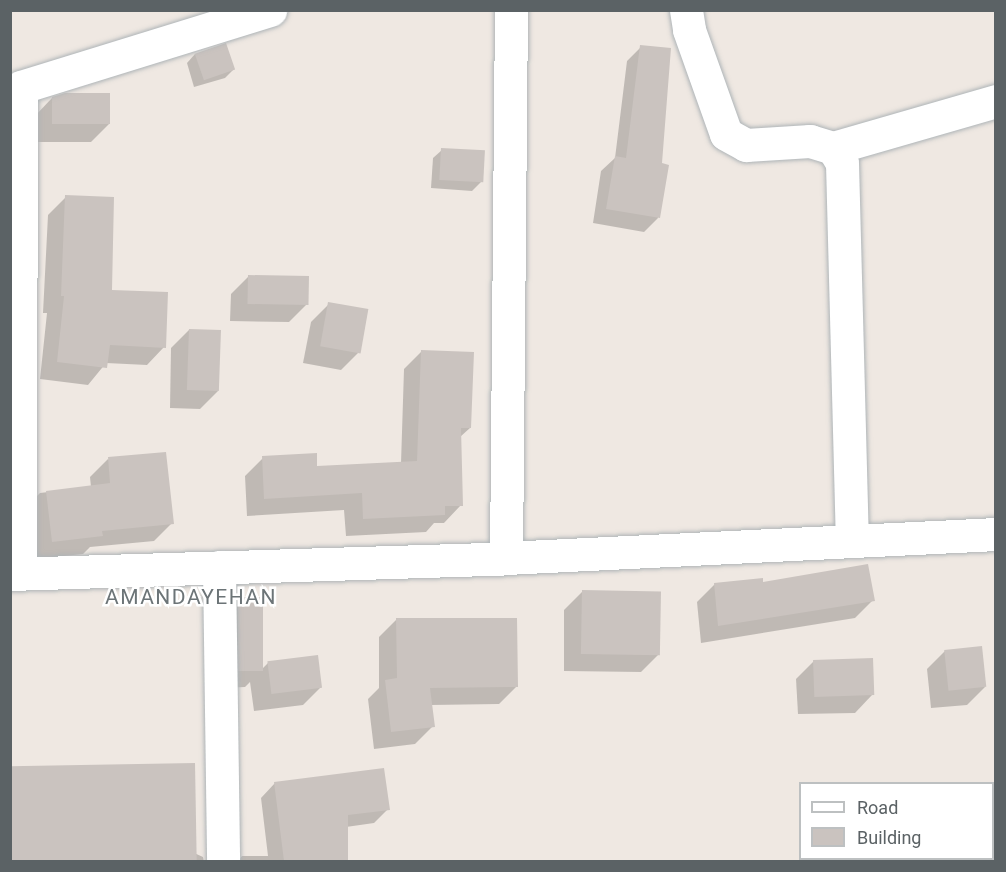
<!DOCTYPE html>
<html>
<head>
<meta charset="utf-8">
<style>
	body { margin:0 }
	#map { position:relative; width:1006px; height:872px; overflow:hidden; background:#efe8e2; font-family:Roboto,sans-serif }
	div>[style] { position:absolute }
	.shadow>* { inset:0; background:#0003 }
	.building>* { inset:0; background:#cac3bf; transform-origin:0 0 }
	.roads { filter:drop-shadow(0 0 2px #aeb4b7) drop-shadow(0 0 2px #aeb4b7) }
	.minor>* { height:33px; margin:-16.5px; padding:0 16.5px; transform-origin:16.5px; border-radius:16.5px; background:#fff }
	span { translate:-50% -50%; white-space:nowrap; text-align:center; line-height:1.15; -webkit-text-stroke:5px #fff; paint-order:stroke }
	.quarter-label { font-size:21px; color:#6c7477; letter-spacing:1.5px }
	.frame { position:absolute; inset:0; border:12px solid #5b6265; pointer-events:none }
	.legend { position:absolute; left:799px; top:782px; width:195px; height:78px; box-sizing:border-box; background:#fff; border:2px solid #bdc0c1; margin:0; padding:8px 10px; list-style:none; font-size:18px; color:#5b6265 }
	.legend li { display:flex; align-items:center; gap:12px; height:30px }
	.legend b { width:30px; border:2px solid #bdc0c1 }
</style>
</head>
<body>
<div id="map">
	<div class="shadow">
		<div style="clip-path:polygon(641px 47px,658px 218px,644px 232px,593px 223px,601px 171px,615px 158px,627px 61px)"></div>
		<div style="clip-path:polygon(195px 54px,234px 69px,225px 78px,194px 87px,187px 63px)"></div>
		<div style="clip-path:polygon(52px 98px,109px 124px,91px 142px,35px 142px,34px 117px)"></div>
		<div style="clip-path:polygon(442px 150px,481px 182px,472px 191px,431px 188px,433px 158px)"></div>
		<div style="clip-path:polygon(66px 197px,111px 292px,164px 347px,147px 365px,106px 363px,88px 385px,40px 379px,47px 313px,43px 313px,48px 215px)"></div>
		<div style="clip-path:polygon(249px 276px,307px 304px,289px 322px,230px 321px,231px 294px)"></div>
		<div style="clip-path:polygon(329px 304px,359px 352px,341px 370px,303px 363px,311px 322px)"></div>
		<div style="clip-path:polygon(189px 330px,218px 391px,200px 409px,170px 408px,171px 348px)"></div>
		<div style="clip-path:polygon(422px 351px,470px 428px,460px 437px,461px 505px,444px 523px,434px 523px,426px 532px,346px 536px,344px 510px,247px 516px,245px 476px,263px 458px,316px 467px,401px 463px,404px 369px)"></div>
		<div style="clip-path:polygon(108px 459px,172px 523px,154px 541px,90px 547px,83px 554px,35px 559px,22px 511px,40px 493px,91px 487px,90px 477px)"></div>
		<div style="clip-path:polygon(715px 584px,762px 584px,873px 600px,855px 618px,701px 643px,697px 602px)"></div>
		<div style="clip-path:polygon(582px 592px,659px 654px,641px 672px,564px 671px,564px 610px)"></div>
		<div style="clip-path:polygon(239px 599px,263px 668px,268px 663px,321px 687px,303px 705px,254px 711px,250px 682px,245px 687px,222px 688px,221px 617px)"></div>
		<div style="clip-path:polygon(396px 620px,517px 686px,499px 704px,431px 705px,433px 726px,415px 744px,374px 749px,368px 699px,379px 688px,379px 637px)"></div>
		<div style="clip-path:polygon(945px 651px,985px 687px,967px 705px,931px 708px,927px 669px)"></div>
		<div style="clip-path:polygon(814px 661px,872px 695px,855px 713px,798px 714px,796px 679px)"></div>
		<div style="clip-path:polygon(10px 769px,203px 857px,204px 862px,137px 862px,137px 849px,53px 851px,52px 862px,10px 862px)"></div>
		<div style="clip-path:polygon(275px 783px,388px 809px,374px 823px,346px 827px,347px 862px,237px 862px,242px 856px,268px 856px,261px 798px)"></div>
	</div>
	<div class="building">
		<div style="left:226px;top:43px;width:28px;height:33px;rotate:71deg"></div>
		<div style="clip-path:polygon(640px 45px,671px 48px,662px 163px,669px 165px,660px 218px,606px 209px,615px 156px,626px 158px)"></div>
		<div style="clip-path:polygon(65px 93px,110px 93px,110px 124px,52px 124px,52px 97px)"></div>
		<div style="left:441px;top:148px;width:44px;height:32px;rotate:3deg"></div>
		<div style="clip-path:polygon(65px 195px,114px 197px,112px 290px,168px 292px,166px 348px,110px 345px,107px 368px,57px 362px,64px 296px,61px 296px)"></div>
		<div style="left:248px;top:275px;width:61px;height:29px;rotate:1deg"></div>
		<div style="left:328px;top:302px;width:41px;height:45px;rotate:10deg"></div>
		<div style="left:189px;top:329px;width:32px;height:61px;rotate:2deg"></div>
		<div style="clip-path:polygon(421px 350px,474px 352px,471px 428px,461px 428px,463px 506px,445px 506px,445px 515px,363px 519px,362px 493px,264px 499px,262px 456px,317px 453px,317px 466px,417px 461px)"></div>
		<div style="clip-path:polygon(166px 452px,174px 524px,102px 531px,103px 536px,52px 542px,46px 491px,110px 483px,108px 457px)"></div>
		<div style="clip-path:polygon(868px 564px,875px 601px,718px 626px,714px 583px,763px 578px,763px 582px)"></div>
		<div style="left:582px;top:590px;width:79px;height:64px;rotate:1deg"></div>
		<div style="left:238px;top:597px;width:25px;height:74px"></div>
		<div style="clip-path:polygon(396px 618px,517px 618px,518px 687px,430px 688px,435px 727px,391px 732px,385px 680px,397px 678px)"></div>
		<div style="left:982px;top:646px;width:41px;height:38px;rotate:84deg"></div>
		<div style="left:318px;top:655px;width:33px;height:51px;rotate:83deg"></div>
		<div style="left:873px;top:658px;width:37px;height:60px;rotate:88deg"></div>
		<div style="left:195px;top:763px;width:98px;height:185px;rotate:89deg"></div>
		<div style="clip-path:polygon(384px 768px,390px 810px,348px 815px,348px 861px,284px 861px,274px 782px)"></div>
	</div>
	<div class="roads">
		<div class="minor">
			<div style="left:686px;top:10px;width:20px;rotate:81deg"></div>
			<div style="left:689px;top:30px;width:110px;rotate:70.4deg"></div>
			<div style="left:726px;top:134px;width:23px;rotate:29deg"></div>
			<div style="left:746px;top:145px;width:64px;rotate:-3.6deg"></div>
			<div style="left:810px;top:141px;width:24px;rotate:17deg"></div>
			<div style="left:833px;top:148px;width:17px;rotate:59deg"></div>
			<div style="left:842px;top:163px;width:376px;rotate:88.5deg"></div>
			<div style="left:833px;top:148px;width:170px;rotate:-16.1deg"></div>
			<div style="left:506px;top:558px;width:548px;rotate:-89.48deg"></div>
			<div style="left:219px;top:567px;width:295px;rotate:89.2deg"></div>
			<div style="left:10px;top:574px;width:496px;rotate:-1.8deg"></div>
			<div style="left:506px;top:558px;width:491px;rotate:-2.8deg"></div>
			<div style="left:20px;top:574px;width:487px;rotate:-89.9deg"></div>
			<div style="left:21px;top:87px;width:261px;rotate:-17.2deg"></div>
		</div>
	</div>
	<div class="quarter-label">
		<span style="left:191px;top:597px">AMANDAYEHAN</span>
	</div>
	<div class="frame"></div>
	<ul class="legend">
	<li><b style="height:8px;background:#fff"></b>Road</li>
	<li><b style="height:16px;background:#cac3bf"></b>Building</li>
	</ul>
</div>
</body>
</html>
